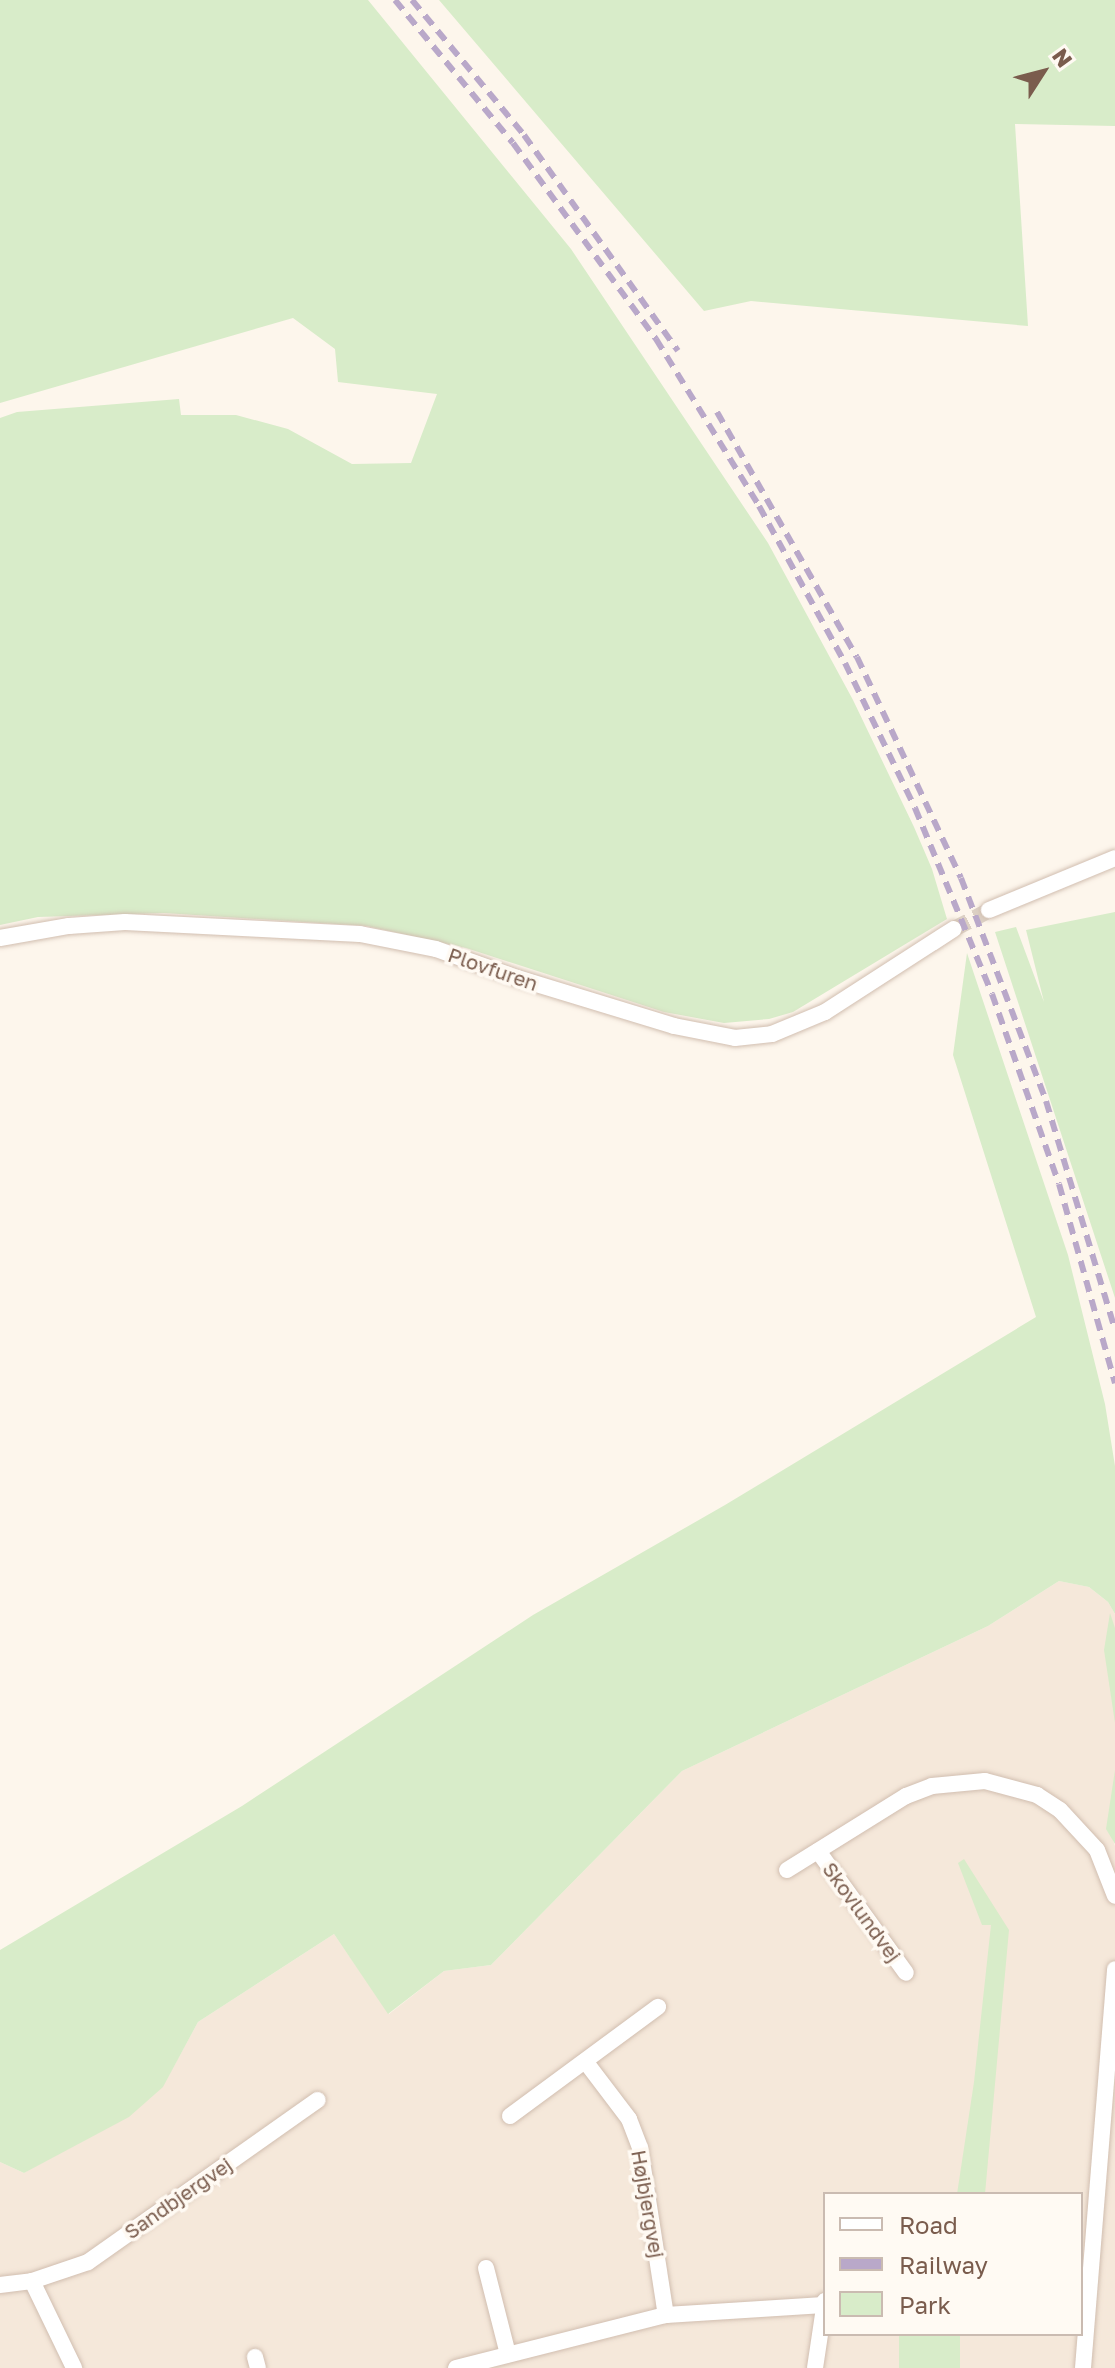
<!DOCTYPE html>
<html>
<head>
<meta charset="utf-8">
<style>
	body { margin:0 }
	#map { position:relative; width:1115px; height:2368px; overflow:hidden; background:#fdf6ec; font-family:"Golos Text",sans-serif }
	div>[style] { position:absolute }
	.residential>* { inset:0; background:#f5e8da }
	.green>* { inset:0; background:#d8ecc9; transform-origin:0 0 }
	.street-tunnel>* { height:16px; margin-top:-8px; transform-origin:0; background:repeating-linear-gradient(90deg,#dcd0c4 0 16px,transparent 0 24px) }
	.roads { filter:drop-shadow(0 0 2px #d1beb0) drop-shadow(0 0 2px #d1beb0) }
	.street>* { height:16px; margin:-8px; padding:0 8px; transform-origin:8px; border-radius:8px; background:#fff }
	.rail>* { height:6px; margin-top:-3px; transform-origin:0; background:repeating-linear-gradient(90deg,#b9a8c9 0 12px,transparent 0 20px) }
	span { translate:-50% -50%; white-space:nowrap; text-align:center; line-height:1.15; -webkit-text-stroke:7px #fffaf3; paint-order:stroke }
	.street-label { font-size:20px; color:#7a5c4d }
	.legend { position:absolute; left:823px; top:2192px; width:260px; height:144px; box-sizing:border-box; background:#fffaf3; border:2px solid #cabbb1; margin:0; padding:10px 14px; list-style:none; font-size:24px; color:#7a5c4d }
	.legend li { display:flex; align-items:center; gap:16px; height:40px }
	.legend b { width:40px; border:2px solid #cabbb1 }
	.north { position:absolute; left:1003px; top:32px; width:80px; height:80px; -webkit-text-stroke:6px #fffaf3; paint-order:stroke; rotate:54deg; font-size:22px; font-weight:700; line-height:32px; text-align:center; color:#7a5c4d }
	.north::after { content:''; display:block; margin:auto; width:28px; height:36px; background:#7a5c4d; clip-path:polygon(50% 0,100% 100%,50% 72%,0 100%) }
</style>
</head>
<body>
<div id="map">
	<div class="residential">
		<div style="clip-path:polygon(evenodd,1059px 1581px,1089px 1587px,1108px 1602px,1115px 1614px,1115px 1778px,1111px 1833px,1115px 1846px,1115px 2368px,0 2368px,0 2162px,24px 2173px,163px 2086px,198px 2022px,334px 1934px,389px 2014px,444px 1971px,491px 1965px,682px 1771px,988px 1626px,1059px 1581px,825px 2194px,1081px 2194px,1081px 2334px,825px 2334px,825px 2194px)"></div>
	</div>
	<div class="green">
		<div style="clip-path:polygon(0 0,368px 0,571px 249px,768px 543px,853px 700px,914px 827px,932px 869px,947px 919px,793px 1012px,769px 1019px,724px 1023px,664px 1012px,466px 948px,367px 926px,164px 913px,38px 917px,0 925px,0 418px,17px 412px,179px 399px,181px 415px,236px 415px,288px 429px,352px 464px,411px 463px,437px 394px,338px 382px,335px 349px,293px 318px,0 403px)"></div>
		<div style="clip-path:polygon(439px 0,1115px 0,1115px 126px,1015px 124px,1028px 326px,751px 301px,704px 311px)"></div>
		<div style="clip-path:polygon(1115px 912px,1115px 1298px,995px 932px,1016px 927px,1044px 1002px,1026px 930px)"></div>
		<div style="clip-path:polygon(967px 953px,1068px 1255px,1105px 1404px,1115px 1466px,1115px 1614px,1108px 1602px,1089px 1587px,1059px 1581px,988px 1626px,682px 1771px,491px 1965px,444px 1971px,388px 2014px,334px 1934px,198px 2022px,163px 2087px,129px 2117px,24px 2173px,0 2162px,0 1950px,242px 1806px,533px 1615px,725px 1505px,1036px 1317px,953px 1055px)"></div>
		<div style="clip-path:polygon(1110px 1613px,1115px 1628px,1115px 1723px,1104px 1650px)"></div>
		<div style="clip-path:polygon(1115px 1770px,1115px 1844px,1106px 1829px)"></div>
		<div style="clip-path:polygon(964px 1859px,1009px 1930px,985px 2194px,957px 2194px,974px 2082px,991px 1925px,982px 1925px,958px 1863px)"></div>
		<div style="left:899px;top:2334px;width:61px;height:34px"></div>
	</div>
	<div class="street-tunnel">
		<div style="left:954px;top:929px;width:40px;rotate:-28deg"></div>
	</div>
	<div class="roads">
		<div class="street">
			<div style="left:989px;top:910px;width:136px;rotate:-22.4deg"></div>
			<div style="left:0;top:938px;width:70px;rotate:-9.9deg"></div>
			<div style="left:69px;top:926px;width:56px;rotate:-4.1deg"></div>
			<div style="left:125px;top:922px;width:235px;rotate:2.9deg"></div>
			<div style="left:360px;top:934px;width:77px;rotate:11.2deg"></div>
			<div style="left:436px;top:949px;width:86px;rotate:19.7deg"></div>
			<div style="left:517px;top:978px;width:164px;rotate:17deg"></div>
			<div style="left:674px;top:1026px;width:62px;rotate:11.1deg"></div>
			<div style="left:735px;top:1038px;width:37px;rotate:-6deg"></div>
			<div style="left:772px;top:1034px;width:57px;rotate:-22.5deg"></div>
			<div style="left:825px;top:1012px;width:153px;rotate:-32.8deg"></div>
			<div style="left:818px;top:1851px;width:150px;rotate:54.2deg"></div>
			<div style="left:787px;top:1870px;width:140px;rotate:-31.9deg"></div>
			<div style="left:906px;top:1796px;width:28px;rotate:-21deg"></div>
			<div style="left:932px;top:1786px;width:53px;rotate:-5.4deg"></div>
			<div style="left:985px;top:1781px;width:54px;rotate:15.1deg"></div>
			<div style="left:1037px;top:1795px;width:27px;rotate:33deg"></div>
			<div style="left:1060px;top:1810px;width:54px;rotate:47.2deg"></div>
			<div style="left:1097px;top:1850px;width:49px;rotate:68.6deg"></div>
			<div style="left:585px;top:2061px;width:73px;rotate:52.8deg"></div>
			<div style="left:629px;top:2119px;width:31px;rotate:69deg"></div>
			<div style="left:640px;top:2148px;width:169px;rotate:81.2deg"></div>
			<div style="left:510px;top:2116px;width:184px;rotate:-36.4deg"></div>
			<div style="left:486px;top:2268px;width:89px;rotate:75.7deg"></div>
			<div style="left:32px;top:2281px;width:97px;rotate:64.2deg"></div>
			<div style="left:0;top:2285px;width:32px;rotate:-7deg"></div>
			<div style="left:32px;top:2281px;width:59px;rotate:-18.7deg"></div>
			<div style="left:88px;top:2262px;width:281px;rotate:-35.2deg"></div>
			<div style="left:255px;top:2357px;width:11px;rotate:75deg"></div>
			<div style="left:456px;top:2368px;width:217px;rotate:-14.2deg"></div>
			<div style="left:666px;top:2315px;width:158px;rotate:-3.6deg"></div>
			<div style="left:815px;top:2368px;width:68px;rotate:-81.5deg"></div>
			<div style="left:1083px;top:2368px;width:400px;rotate:-85.4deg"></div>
		</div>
	</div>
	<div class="rail">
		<div style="left:395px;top:0;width:185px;rotate:50.5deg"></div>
		<div style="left:513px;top:143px;width:243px;rotate:53.9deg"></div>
		<div style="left:656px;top:339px;width:196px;rotate:58.3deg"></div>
		<div style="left:759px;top:506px;width:179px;rotate:61.3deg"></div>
		<div style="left:845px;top:663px;width:161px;rotate:64.2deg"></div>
		<div style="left:915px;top:808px;width:201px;rotate:67.5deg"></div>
		<div style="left:992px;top:994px;width:201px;rotate:70.6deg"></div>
		<div style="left:1059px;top:1184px;width:207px;rotate:74.3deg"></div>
		<div style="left:412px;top:0;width:175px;rotate:50.3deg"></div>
		<div style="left:524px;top:135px;width:265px;rotate:54.5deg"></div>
		<div style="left:717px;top:412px;width:282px;rotate:60.3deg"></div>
		<div style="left:857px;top:657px;width:244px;rotate:64.8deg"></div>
		<div style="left:961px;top:878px;width:239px;rotate:69.1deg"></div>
		<div style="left:1046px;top:1101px;width:239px;rotate:73.2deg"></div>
	</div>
	<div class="street-label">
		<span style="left:493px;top:969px;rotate:19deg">Plovfuren</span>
		<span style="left:862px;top:1912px;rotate:54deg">Skovlundvej</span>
		<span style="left:178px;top:2198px;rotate:-35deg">Sandbjergvej</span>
		<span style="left:648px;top:2204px;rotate:80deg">Højbjergvej</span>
	</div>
	<ul class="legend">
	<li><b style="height:10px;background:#fff"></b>Road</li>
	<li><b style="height:10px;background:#b9a8c9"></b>Railway</li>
	<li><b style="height:22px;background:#d8ecc9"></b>Park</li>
	</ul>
	<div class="north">N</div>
</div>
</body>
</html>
